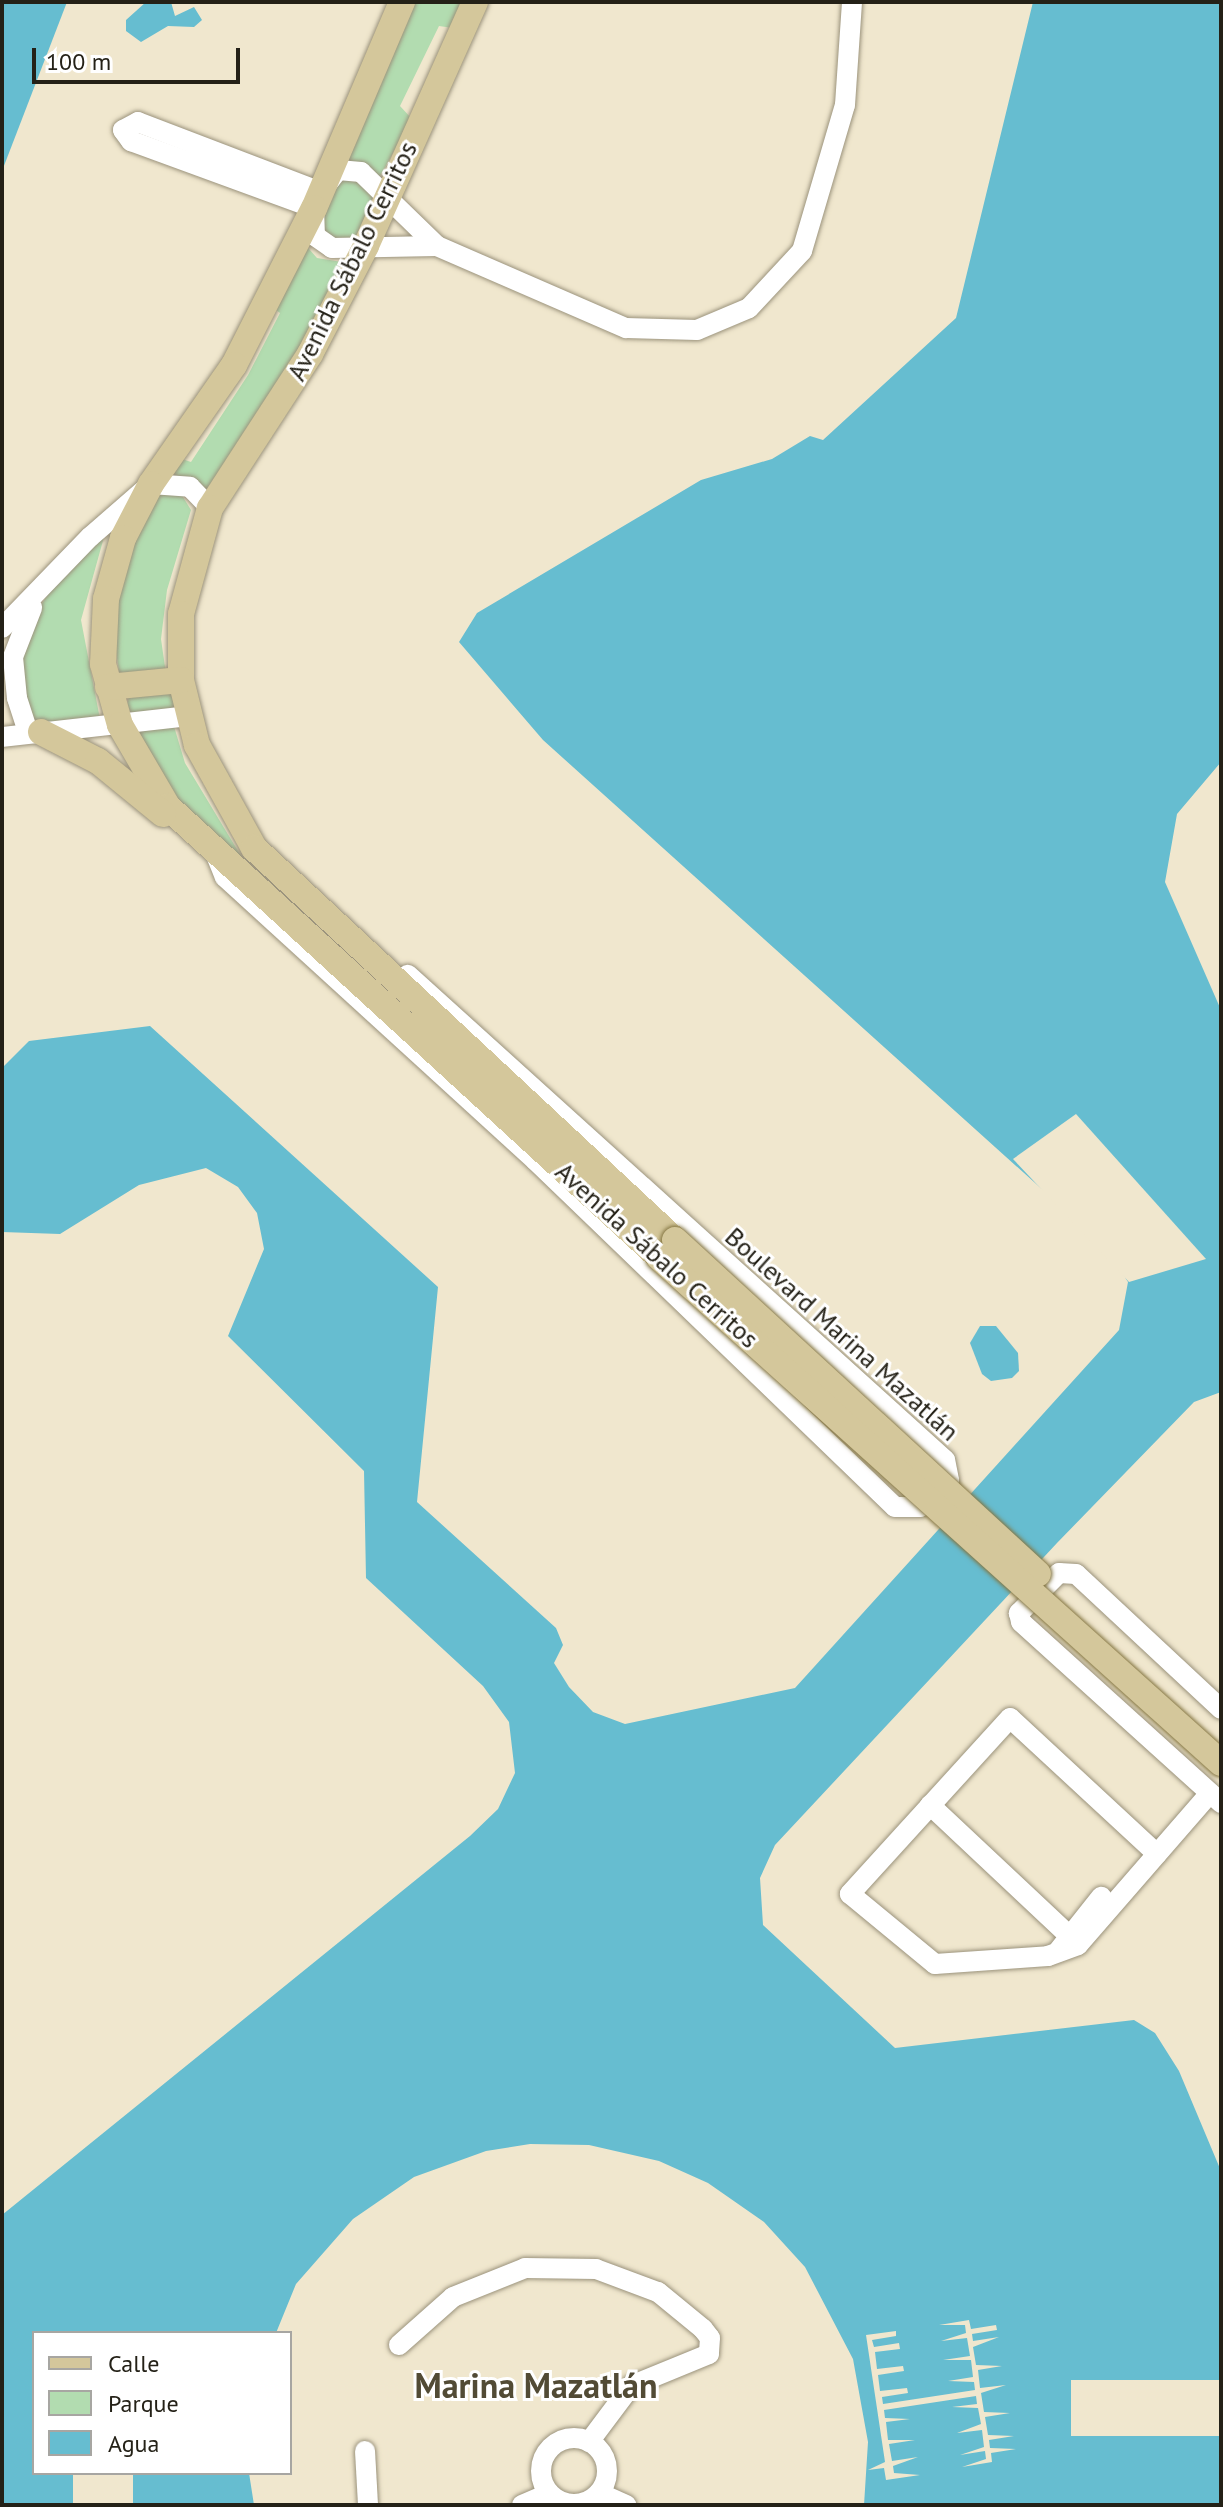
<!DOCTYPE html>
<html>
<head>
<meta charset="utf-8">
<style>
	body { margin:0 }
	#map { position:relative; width:1223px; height:2507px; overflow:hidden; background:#f0e7ce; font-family:"PT Sans",sans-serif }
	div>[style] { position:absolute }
	.green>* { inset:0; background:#b2dcb0 }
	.water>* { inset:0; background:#66bdd0 }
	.pier>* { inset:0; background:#f0e7ce; transform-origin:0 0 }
	.roads { filter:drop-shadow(0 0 2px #9b937c) drop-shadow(0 0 2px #9b937c) }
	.minor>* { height:20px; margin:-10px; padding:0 10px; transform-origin:10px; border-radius:10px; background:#fff }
	.minor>.ring { margin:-10px; padding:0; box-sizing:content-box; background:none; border:20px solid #fff; border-radius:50% }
	.major>* { height:26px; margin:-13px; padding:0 13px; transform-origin:13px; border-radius:13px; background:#d4c79b }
	.bridges { filter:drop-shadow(0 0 2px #847541) drop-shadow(0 0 2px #847541) }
	.major-bridge>* { height:26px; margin:-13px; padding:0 13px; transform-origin:13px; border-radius:13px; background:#d4c79b }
	span { translate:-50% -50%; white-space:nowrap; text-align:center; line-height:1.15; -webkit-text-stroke:6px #fff; paint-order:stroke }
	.street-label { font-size:26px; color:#242117 }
	.district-label { font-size:34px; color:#524b35; font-weight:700 }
	.frame { position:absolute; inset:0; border:4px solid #242117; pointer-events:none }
	.legend { position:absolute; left:32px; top:2331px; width:260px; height:144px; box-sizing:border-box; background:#fff; border:2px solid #a7a6a2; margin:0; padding:10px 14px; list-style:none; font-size:24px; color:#242117 }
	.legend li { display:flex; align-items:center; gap:16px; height:40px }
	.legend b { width:40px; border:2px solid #a7a6a2 }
	.scale { position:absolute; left:32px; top:48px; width:208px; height:36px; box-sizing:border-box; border:4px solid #242117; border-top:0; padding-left:10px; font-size:24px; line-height:28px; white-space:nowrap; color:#242117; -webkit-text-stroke:6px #fff; paint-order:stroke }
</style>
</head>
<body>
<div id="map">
	<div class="green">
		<div style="clip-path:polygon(411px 2px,465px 2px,453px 28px,439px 26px,400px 106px,412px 119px,379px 178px,342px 161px)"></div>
		<div style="clip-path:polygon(349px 175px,373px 196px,357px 238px,330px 244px,318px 221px,337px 180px)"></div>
		<div style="clip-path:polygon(301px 240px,317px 258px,342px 262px,298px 357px,206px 496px,190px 477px,167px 475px,182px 459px,191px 462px,248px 375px,280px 313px,269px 305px)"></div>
		<div style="clip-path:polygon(178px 489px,191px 510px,167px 590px,161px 639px,166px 674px,120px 678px,114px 638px,122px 569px,152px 494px)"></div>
		<div style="clip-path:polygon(104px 537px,81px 620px,100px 719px,35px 725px,29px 720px,19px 643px,56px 580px)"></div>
		<div style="clip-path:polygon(174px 689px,178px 710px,131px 713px,127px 705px,129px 697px)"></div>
		<div style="clip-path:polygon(173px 723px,185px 763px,244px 861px,200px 831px,129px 731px)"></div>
	</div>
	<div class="water">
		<div style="clip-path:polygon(2px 2px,67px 2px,2px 171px)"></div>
		<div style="clip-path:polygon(146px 2px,171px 2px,175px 16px,194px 7px,202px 20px,194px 27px,168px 26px,141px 42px,126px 31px,126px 20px)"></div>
		<div style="clip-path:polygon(1033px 2px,1221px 2px,1221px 762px,1177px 814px,1165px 882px,1221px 1010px,1221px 1392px,1194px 1402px,1057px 1543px,775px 1845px,760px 1878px,763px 1925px,895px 2048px,1134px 2020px,1155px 2033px,1179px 2071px,1221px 2171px,1221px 2505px,864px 2505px,868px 2442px,853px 2359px,805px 2267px,764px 2222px,708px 2183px,659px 2161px,589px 2145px,530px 2144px,486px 2151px,414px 2177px,353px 2219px,296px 2284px,276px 2333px,34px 2333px,34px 2473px,249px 2473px,254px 2505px,2px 2505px,2px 2215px,470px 1836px,498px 1809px,515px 1773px,509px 1722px,483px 1686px,366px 1578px,364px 1471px,228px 1336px,264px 1249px,257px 1213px,238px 1187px,206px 1168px,139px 1185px,60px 1234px,2px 1232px,2px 1068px,29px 1041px,150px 1026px,438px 1287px,417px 1502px,556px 1628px,563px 1645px,554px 1663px,569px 1687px,593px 1712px,625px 1724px,795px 1688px,1119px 1330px,1128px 1282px,1105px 1246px,543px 740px,459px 642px,477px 613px,701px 480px,772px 459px,810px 436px,823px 440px,956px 318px)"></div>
		<div style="clip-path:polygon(980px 1326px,996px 1326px,1018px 1353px,1019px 1371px,1012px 1378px,991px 1381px,982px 1374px,970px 1343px)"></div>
	</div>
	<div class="pier">
		<div style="clip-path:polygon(1076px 1114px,1206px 1259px,1129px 1282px,1013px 1159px)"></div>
		<div style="clip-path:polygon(969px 2320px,971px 2329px,996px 2325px,997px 2330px,972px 2334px,973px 2341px,999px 2337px,973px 2347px,976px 2365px,1002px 2366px,978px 2370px,980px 2388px,1006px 2385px,981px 2393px,984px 2412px,1010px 2413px,985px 2417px,988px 2435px,1014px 2436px,989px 2440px,990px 2448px,1016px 2449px,991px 2453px,992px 2462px,962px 2467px,986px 2459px,985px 2451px,960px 2455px,984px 2447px,982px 2430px,957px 2433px,981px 2424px,978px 2408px,952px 2407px,977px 2404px,976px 2396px,884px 2410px,885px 2418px,910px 2419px,886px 2422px,888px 2440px,915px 2440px,889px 2444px,892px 2461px,918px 2457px,893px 2466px,894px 2473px,920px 2475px,886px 2480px,884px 2468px,868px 2470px,885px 2462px,866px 2335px,896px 2331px,896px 2336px,872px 2340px,874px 2347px,899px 2343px,900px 2349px,875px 2352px,877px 2369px,903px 2366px,904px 2371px,878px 2375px,880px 2391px,907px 2388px,908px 2393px,882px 2397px,883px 2404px,975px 2390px,974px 2382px,948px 2381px,973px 2377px,971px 2360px,943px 2360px,970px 2356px,967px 2338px,941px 2341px,966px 2333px,965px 2325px,939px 2325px)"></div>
		<div style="left:1221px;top:2380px;width:56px;height:150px;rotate:90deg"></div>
		<div style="left:73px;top:2473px;width:60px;height:32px"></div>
	</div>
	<div class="roads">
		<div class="minor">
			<div style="left:437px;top:246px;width:106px;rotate:-135.8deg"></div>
			<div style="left:361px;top:172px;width:23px;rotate:-175deg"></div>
			<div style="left:338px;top:170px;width:28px;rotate:128deg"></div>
			<div style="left:321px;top:192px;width:196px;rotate:-159.1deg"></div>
			<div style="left:138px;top:122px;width:17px;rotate:152deg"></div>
			<div style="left:123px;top:130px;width:14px;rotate:54deg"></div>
			<div style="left:131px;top:141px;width:195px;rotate:20.1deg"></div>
			<div style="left:314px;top:208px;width:28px;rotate:88deg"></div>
			<div style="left:315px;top:236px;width:21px;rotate:35deg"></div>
			<div style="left:332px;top:248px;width:105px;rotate:-1.1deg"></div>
			<div style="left:437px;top:246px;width:206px;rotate:23.5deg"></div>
			<div style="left:626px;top:328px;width:71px;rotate:1.6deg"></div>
			<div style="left:697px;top:330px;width:56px;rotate:-22.9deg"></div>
			<div style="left:749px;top:308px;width:78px;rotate:-47.1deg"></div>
			<div style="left:802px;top:251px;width:152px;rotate:-73.6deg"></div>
			<div style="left:845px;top:105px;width:103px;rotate:-86.1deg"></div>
			<div style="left:2px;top:628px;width:127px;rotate:-46deg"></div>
			<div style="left:90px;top:537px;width:81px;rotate:-41deg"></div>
			<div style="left:151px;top:484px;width:39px;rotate:4deg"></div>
			<div style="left:190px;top:487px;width:29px;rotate:46deg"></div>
			<div style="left:28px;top:732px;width:36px;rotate:-108deg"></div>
			<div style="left:17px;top:698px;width:41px;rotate:-95.6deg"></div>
			<div style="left:13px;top:657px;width:53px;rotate:-68.8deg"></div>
			<div style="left:2px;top:737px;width:187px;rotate:-6.4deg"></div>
			<div style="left:214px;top:850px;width:29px;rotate:68deg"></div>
			<div style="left:225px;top:877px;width:420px;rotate:42.4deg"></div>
			<div style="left:535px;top:1160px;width:500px;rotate:43.95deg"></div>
			<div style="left:895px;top:1507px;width:25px"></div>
			<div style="left:920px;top:1507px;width:23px;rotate:-38deg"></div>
			<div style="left:938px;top:1493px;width:17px;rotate:-50deg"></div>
			<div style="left:949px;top:1480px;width:20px;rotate:-101deg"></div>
			<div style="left:945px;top:1460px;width:724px;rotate:-137.91deg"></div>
			<div style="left:1221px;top:1709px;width:198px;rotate:-137deg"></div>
			<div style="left:1076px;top:1574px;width:17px;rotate:-177deg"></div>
			<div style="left:1059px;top:1573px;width:57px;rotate:135deg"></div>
			<div style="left:1019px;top:1613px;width:9px;rotate:77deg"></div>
			<div style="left:1021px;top:1622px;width:270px;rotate:42.1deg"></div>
			<div style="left:930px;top:1805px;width:200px;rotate:43.2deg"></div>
			<div style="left:1157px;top:1854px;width:200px;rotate:-137.2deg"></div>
			<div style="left:1010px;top:1718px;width:238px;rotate:132.3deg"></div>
			<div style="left:850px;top:1894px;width:110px;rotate:39.5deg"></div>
			<div style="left:935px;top:1964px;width:113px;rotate:-4deg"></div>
			<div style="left:1048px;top:1956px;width:32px;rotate:-20deg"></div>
			<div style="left:1078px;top:1945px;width:201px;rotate:-49deg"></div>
			<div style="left:1059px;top:1950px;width:68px;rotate:-51.6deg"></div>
			<div style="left:399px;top:2345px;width:72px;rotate:-41.6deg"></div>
			<div style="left:453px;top:2297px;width:78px;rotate:-21.9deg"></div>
			<div style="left:525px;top:2268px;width:71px;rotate:0.8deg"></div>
			<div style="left:596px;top:2269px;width:66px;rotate:20.4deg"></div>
			<div style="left:658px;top:2292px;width:58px;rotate:39.4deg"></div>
			<div style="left:703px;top:2329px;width:11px;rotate:52deg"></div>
			<div style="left:710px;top:2338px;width:16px;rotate:94deg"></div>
			<div style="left:709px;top:2354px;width:84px;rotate:157.7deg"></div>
			<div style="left:631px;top:2386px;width:70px;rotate:126.9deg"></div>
			<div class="ring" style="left:541px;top:2438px;width:46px;height:46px"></div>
			<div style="left:365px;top:2451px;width:54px;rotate:86.8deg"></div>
			<div style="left:599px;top:2493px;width:30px;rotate:24deg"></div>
			<div style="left:522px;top:2505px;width:28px;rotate:-23deg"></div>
		</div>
		<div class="major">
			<div style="left:402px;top:2px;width:224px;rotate:113.1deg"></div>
			<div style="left:314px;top:208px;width:176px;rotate:117deg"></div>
			<div style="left:234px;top:365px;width:145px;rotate:124.9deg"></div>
			<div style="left:151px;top:484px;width:61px;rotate:117.4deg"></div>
			<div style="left:123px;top:538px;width:63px;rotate:105.6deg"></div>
			<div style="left:106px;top:599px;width:65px;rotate:92.6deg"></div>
			<div style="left:103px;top:664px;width:63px;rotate:74.4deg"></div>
			<div style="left:120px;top:725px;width:95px;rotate:59.7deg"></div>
			<div style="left:168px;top:807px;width:666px;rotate:42.51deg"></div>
			<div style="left:475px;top:2px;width:267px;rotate:114.1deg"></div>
			<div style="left:366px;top:246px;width:122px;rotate:117.4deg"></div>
			<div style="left:310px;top:354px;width:184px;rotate:123deg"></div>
			<div style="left:210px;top:508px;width:110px;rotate:105.3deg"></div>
			<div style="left:181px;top:614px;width:66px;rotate:90deg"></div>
			<div style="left:181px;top:680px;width:67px;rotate:76.2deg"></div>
			<div style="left:197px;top:745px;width:118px;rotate:61deg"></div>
			<div style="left:254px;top:848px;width:575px;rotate:42.96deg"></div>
			<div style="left:108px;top:687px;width:73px;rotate:-5.5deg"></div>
			<div style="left:41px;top:732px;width:64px;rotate:27deg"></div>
			<div style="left:98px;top:761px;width:84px;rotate:39.2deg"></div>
		</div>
	</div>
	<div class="bridges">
		<div class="major-bridge">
			<div style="left:675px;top:1240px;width:493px;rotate:42.6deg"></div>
			<div style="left:659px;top:1257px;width:756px;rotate:42deg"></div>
		</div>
	</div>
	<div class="street-label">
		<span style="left:352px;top:261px;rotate:-64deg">Avenida Sábalo Cerritos</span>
		<span style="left:657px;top:1255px;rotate:42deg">Avenida Sábalo Cerritos</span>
		<span style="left:842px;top:1334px;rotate:42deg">Boulevard Marina Mazatlán</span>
	</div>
	<div class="district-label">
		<span style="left:536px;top:2386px">Marina Mazatlán</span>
	</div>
	<div class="frame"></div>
	<ul class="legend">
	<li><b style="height:10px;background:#d4c79b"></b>Calle</li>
	<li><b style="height:22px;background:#b2dcb0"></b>Parque</li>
	<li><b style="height:22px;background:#66bdd0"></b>Agua</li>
	</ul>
	<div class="scale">100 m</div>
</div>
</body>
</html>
